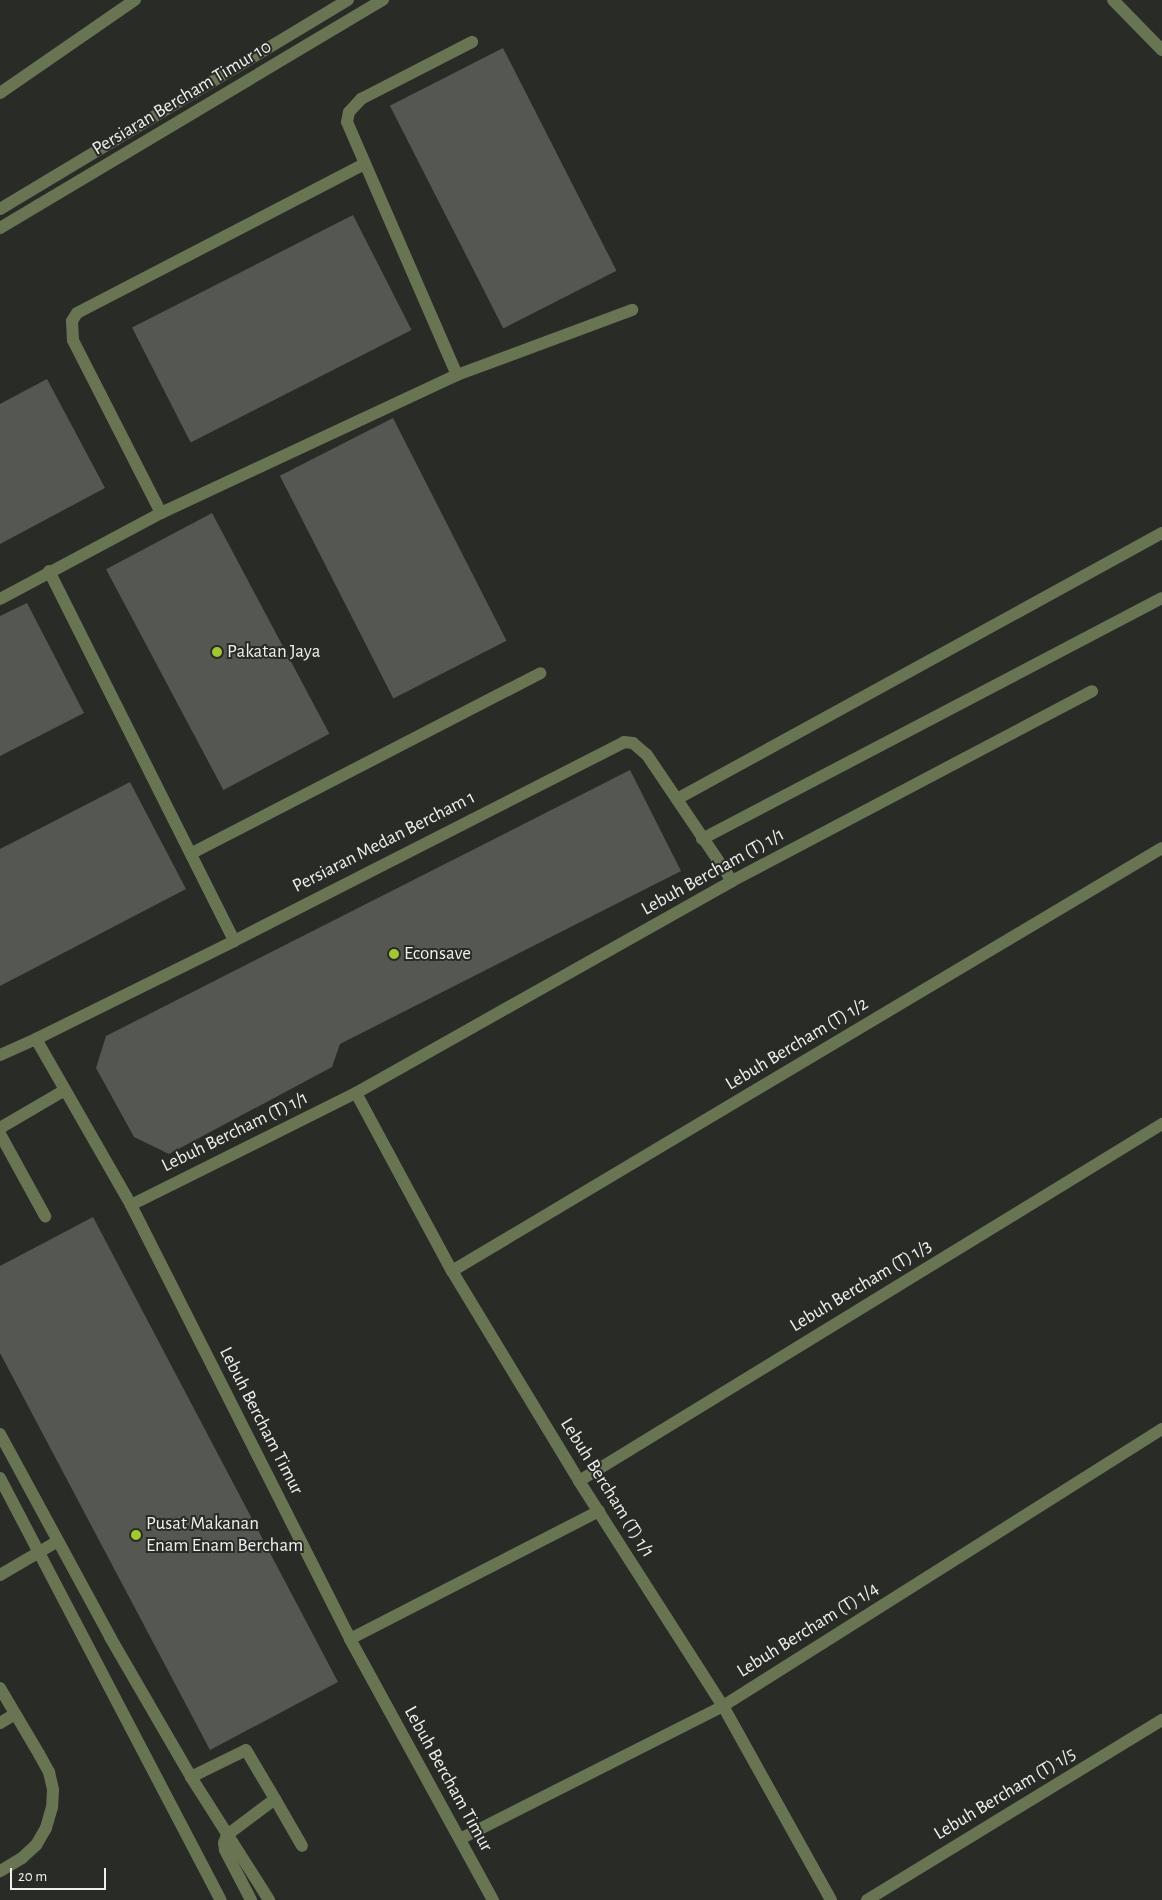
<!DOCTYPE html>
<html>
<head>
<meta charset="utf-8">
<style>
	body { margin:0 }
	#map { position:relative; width:1162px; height:1900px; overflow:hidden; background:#292b27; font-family:"Alegreya Sans",sans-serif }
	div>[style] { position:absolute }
	.building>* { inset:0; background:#555752; transform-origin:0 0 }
	.minor>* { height:12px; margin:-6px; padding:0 6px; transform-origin:6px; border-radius:6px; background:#697453 }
	.dots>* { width:14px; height:14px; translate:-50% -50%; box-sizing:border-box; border:2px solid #292b27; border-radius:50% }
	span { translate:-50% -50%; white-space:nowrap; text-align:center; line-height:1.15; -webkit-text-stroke:4px #292b27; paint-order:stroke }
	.street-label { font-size:19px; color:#eef0ed }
	.poi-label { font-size:19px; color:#eef0ed }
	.left { translate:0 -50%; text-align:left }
	.scale { position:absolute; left:10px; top:1868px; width:96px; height:22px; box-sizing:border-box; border:2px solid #eef0ed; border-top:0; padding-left:6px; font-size:15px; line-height:18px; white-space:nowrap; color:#eef0ed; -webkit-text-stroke:4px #292b27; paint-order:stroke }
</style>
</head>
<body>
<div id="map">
	<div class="building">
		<div style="left:503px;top:48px;width:250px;height:127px;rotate:63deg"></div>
		<div style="left:353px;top:215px;width:129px;height:248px;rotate:63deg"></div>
		<div style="clip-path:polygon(47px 379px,105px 488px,0 544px,0 404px)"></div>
		<div style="left:393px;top:418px;width:250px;height:127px;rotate:63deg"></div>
		<div style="left:212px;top:513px;width:250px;height:120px;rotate:62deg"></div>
		<div style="clip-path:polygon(27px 603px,84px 713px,0 756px,0 616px)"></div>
		<div style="clip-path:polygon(630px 770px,681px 871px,340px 1044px,332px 1067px,169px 1154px,134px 1137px,96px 1068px,106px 1036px)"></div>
		<div style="clip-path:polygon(130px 782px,186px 889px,0 986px,0 849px)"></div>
		<div style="clip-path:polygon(93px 1217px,338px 1682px,210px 1750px,0 1353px,0 1266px)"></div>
	</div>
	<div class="minor">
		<div style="left:1113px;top:0;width:70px;rotate:45.6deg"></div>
		<div style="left:0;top:93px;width:164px;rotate:-34.6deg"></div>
		<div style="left:0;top:209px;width:406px;rotate:-31deg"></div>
		<div style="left:0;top:228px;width:446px;rotate:-30.8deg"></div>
		<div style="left:457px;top:375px;width:187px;rotate:-20.4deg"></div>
		<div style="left:161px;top:513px;width:194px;rotate:-117deg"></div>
		<div style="left:73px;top:340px;width:19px;rotate:-93deg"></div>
		<div style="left:72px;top:321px;width:9px;rotate:-58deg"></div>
		<div style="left:77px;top:313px;width:324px;rotate:-27.4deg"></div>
		<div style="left:49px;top:571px;width:414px;rotate:63.4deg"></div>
		<div style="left:0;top:599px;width:183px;rotate:-28.1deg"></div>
		<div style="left:161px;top:513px;width:327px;rotate:-25deg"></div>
		<div style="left:457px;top:375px;width:276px;rotate:-113.5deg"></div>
		<div style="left:347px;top:122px;width:10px;rotate:-79deg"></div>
		<div style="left:349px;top:112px;width:18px;rotate:-47deg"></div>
		<div style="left:361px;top:99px;width:125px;rotate:-27.2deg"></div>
		<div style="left:677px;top:799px;width:553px;rotate:-28.74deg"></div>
		<div style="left:702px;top:839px;width:519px;rotate:-27.65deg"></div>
		<div style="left:192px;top:853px;width:392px;rotate:-27.3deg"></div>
		<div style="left:36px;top:1039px;width:191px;rotate:60.2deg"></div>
		<div style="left:131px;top:1205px;width:486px;rotate:63.2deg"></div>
		<div style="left:350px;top:1639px;width:298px;rotate:61.3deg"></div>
		<div style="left:0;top:1055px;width:39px;rotate:-24deg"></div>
		<div style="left:36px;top:1039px;width:221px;rotate:-26.3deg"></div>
		<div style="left:234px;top:941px;width:438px;rotate:-27deg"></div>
		<div style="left:624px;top:742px;width:9px;rotate:6deg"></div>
		<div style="left:633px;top:743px;width:18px;rotate:41deg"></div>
		<div style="left:647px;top:755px;width:152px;rotate:56deg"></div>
		<div style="left:356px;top:1093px;width:432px;rotate:-29.4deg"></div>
		<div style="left:732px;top:881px;width:407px;rotate:-27.8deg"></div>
		<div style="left:0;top:1128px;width:75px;rotate:-30.3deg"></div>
		<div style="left:0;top:1134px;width:94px;rotate:61.2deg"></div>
		<div style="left:131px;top:1205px;width:251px;rotate:-26.5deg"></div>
		<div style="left:356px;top:1093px;width:202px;rotate:61.7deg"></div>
		<div style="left:452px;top:1271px;width:245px;rotate:58.8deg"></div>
		<div style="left:579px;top:1481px;width:267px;rotate:57.4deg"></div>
		<div style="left:723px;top:1706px;width:222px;rotate:60.9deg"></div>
		<div style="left:452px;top:1271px;width:826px;rotate:-30.79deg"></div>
		<div style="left:0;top:1434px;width:231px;rotate:61.5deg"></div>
		<div style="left:110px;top:1637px;width:162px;rotate:59.9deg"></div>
		<div style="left:191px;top:1777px;width:146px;rotate:57.6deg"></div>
		<div style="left:0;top:1478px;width:476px;rotate:62.4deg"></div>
		<div style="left:579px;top:1481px;width:684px;rotate:-31.48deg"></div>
		<div style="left:0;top:1575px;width:67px;rotate:-30.4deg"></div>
		<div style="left:350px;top:1639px;width:280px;rotate:-27.2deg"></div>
		<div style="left:0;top:1688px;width:77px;rotate:59.4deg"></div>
		<div style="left:39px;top:1754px;width:21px;rotate:61deg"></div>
		<div style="left:49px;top:1772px;width:18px;rotate:77deg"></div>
		<div style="left:53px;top:1790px;width:17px;rotate:93deg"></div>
		<div style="left:52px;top:1807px;width:22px;rotate:106deg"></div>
		<div style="left:46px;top:1828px;width:20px;rotate:120deg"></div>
		<div style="left:36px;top:1845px;width:19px;rotate:137deg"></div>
		<div style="left:22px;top:1858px;width:26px;rotate:149deg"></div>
		<div style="left:0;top:1723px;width:17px;rotate:-31deg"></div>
		<div style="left:191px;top:1777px;width:61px;rotate:-26.1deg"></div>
		<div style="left:246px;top:1750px;width:57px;rotate:59.4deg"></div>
		<div style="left:460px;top:1839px;width:295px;rotate:-26.8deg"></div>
		<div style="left:723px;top:1706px;width:519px;rotate:-32.25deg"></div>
		<div style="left:251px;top:1900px;width:56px;rotate:-117.5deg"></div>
		<div style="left:225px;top:1850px;width:7px;rotate:-98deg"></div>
		<div style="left:224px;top:1843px;width:9px;rotate:-69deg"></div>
		<div style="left:227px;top:1835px;width:60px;rotate:-36.9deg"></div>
		<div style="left:275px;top:1799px;width:54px;rotate:60.1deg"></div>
		<div style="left:867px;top:1900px;width:346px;rotate:-31.4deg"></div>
	</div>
	<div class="dots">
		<div style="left:217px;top:652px;background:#a1c92a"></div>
		<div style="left:394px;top:954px;background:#a1c92a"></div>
		<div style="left:136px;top:1535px;background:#a1c92a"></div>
	</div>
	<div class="street-label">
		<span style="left:182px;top:98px;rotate:-31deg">Persiaran Bercham Timur 10</span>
		<span style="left:384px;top:842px;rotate:-27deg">Persiaran Medan Bercham 1</span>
		<span style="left:713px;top:872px;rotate:-29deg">Lebuh Bercham (T) 1/1</span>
		<span style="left:797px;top:1044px;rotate:-31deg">Lebuh Bercham (T) 1/2</span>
		<span style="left:235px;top:1132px;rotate:-26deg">Lebuh Bercham (T) 1/1</span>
		<span style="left:861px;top:1286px;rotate:-31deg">Lebuh Bercham (T) 1/3</span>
		<span style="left:261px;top:1421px;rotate:63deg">Lebuh Bercham Timur</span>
		<span style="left:607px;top:1488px;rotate:58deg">Lebuh Bercham (T) 1/1</span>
		<span style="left:808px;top:1630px;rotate:-32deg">Lebuh Bercham (T) 1/4</span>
		<span style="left:448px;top:1779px;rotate:61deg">Lebuh Bercham Timur</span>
		<span style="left:1005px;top:1794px;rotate:-31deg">Lebuh Bercham (T) 1/5</span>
	</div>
	<div class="poi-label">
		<span class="left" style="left:227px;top:652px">Pakatan Jaya</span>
		<span class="left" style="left:404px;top:954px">Econsave</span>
		<span class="left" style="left:146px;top:1535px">Pusat Makanan<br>Enam Enam Bercham</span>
	</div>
	<div class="scale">20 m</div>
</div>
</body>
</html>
